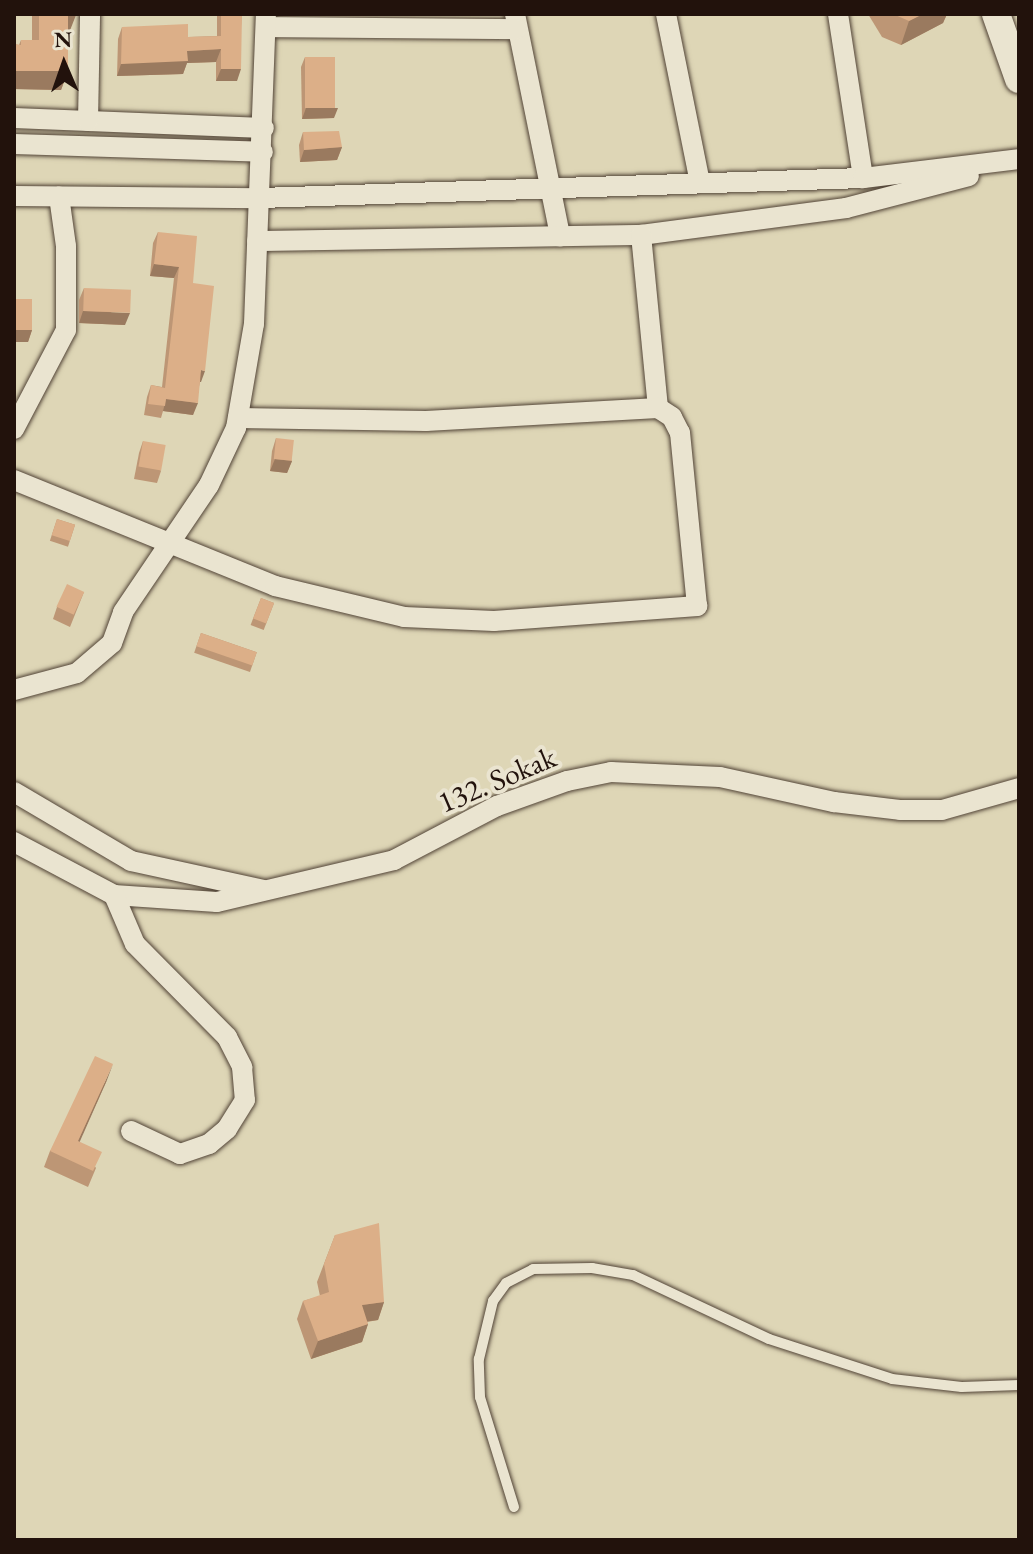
<!DOCTYPE html>
<html>
<head>
<meta charset="utf-8">
<style>
	body { margin:0 }
	#map { position:relative; width:1033px; height:1554px; overflow:hidden; background:#ded6b6; font-family:"EB Garamond",serif }
	div>[style] { position:absolute }
	.roads { filter:drop-shadow(0 0 2px #514336) drop-shadow(0 0 2px #514336) }
	.service>* { height:10px; margin:-5px; padding:0 5px; transform-origin:5px; border-radius:5px; background:#eae4d0 }
	.minor>* { height:20px; margin:-10px; padding:0 10px; transform-origin:10px; border-radius:10px; background:#eae4d0 }
	.secondary>* { height:28px; margin:-14px; padding:0 14px; transform-origin:14px; border-radius:14px; background:#eae4d0 }
	.wall>* { inset:0; background:#bd9675; transform-origin:0 0 }
	.shaded-wall>* { inset:0; background:#9a7a5f }
	.building>* { inset:0; background:#dcaf88; transform-origin:0 0 }
	span { translate:-50% -50%; white-space:nowrap; text-align:center; line-height:1.15; -webkit-text-stroke:8px #eae4d0; paint-order:stroke }
	.street-label { font-size:30px; color:#22120c }
	.frame { position:absolute; inset:0; border:16px solid #22120c; pointer-events:none }
	.north { position:absolute; left:24px; top:24px; width:80px; height:80px; -webkit-text-stroke:6px #eae4d0; paint-order:stroke; rotate:358deg; font-size:22px; font-weight:700; line-height:32px; text-align:center; color:#22120c }
	.north::after { content:''; display:block; margin:auto; width:28px; height:36px; background:#22120c; clip-path:polygon(50% 0,100% 100%,50% 72%,0 100%) }
</style>
</head>
<body>
<div id="map">
	<div class="roads">
		<div class="service">
			<div style="left:514px;top:1507px;width:115px;rotate:-107.2deg"></div>
			<div style="left:480px;top:1397px;width:38px;rotate:-92deg"></div>
			<div style="left:479px;top:1359px;width:60px;rotate:-76.4deg"></div>
			<div style="left:493px;top:1301px;width:22px;rotate:-54deg"></div>
			<div style="left:506px;top:1283px;width:30px;rotate:-27deg"></div>
			<div style="left:533px;top:1269px;width:59px;rotate:-1deg"></div>
			<div style="left:592px;top:1268px;width:42px;rotate:9.7deg"></div>
			<div style="left:633px;top:1275px;width:150px;rotate:25.2deg"></div>
			<div style="left:769px;top:1339px;width:129px;rotate:18deg"></div>
			<div style="left:892px;top:1379px;width:70px;rotate:6.5deg"></div>
			<div style="left:962px;top:1387px;width:57px;rotate:-2deg"></div>
		</div>
		<div class="minor">
			<div style="left:515px;top:14px;width:227px;rotate:78.5deg"></div>
			<div style="left:666px;top:14px;width:172px;rotate:78.6deg"></div>
			<div style="left:838px;top:14px;width:166px;rotate:81.3deg"></div>
			<div style="left:266px;top:27px;width:250px;rotate:0.5deg"></div>
			<div style="left:14px;top:118px;width:250px;rotate:2.3deg"></div>
			<div style="left:88px;top:121px;width:107px;rotate:-88.9deg"></div>
			<div style="left:14px;top:144px;width:249px;rotate:1.8deg"></div>
			<div style="left:14px;top:196px;width:246px;rotate:0.5deg"></div>
			<div style="left:260px;top:198px;width:603px;rotate:-1.9deg"></div>
			<div style="left:863px;top:178px;width:157px;rotate:-6.9deg"></div>
			<div style="left:257px;top:241px;width:384px;rotate:-0.9deg"></div>
			<div style="left:641px;top:235px;width:207px;rotate:-7.5deg"></div>
			<div style="left:846px;top:208px;width:127px;rotate:-14.6deg"></div>
			<div style="left:238px;top:418px;width:188px;rotate:0.9deg"></div>
			<div style="left:426px;top:421px;width:232px;rotate:-3.2deg"></div>
			<div style="left:658px;top:408px;width:174px;rotate:-95.6deg"></div>
			<div style="left:14px;top:429px;width:112px;rotate:-62.3deg"></div>
			<div style="left:66px;top:330px;width:84px;rotate:-90deg"></div>
			<div style="left:66px;top:246px;width:50px;rotate:-98deg"></div>
			<div style="left:14px;top:480px;width:282px;rotate:22.1deg"></div>
			<div style="left:275px;top:586px;width:133px;rotate:13.5deg"></div>
			<div style="left:404px;top:617px;width:90px;rotate:2.5deg"></div>
			<div style="left:494px;top:621px;width:204px;rotate:-4.2deg"></div>
			<div style="left:697px;top:606px;width:174px;rotate:-95.6deg"></div>
			<div style="left:680px;top:433px;width:18px;rotate:-117deg"></div>
			<div style="left:672px;top:417px;width:17px;rotate:-147deg"></div>
			<div style="left:14px;top:690px;width:65px;rotate:-15.1deg"></div>
			<div style="left:77px;top:673px;width:46px;rotate:-40.6deg"></div>
			<div style="left:112px;top:643px;width:33px;rotate:-70deg"></div>
			<div style="left:123px;top:612px;width:153px;rotate:-55.9deg"></div>
			<div style="left:209px;top:485px;width:63px;rotate:-64.7deg"></div>
			<div style="left:236px;top:428px;width:106px;rotate:-80.2deg"></div>
			<div style="left:254px;top:324px;width:310px;rotate:-87.8deg"></div>
			<div style="left:14px;top:792px;width:136px;rotate:30.5deg"></div>
			<div style="left:131px;top:861px;width:136px;rotate:12.3deg"></div>
			<div style="left:14px;top:842px;width:113px;rotate:27.9deg"></div>
			<div style="left:114px;top:895px;width:103px;rotate:3.9deg"></div>
			<div style="left:217px;top:902px;width:182px;rotate:-13.3deg"></div>
			<div style="left:394px;top:860px;width:116px;rotate:-27.7deg"></div>
			<div style="left:497px;top:806px;width:74px;rotate:-19.7deg"></div>
			<div style="left:567px;top:781px;width:45px;rotate:-11.6deg"></div>
			<div style="left:611px;top:772px;width:109px;rotate:2.6deg"></div>
			<div style="left:720px;top:777px;width:117px;rotate:12.4deg"></div>
			<div style="left:834px;top:802px;width:66px;rotate:6.9deg"></div>
			<div style="left:900px;top:810px;width:42px"></div>
			<div style="left:942px;top:810px;width:80px;rotate:-15.9deg"></div>
			<div style="left:114px;top:895px;width:53px;rotate:66.8deg"></div>
			<div style="left:135px;top:944px;width:131px;rotate:45.3deg"></div>
			<div style="left:227px;top:1037px;width:34px;rotate:63deg"></div>
			<div style="left:242px;top:1067px;width:33px;rotate:85deg"></div>
			<div style="left:245px;top:1100px;width:34px;rotate:122deg"></div>
			<div style="left:227px;top:1129px;width:23px;rotate:140deg"></div>
			<div style="left:209px;top:1144px;width:31px;rotate:161deg"></div>
			<div style="left:180px;top:1154px;width:54px;rotate:-154.9deg"></div>
		</div>
		<div class="secondary">
			<div style="left:996px;top:14px;width:69px;rotate:70.5deg"></div>
		</div>
	</div>
	<div class="wall">
		<div style="clip-path:polygon(32px 14px,76px 14px,68px 33px,68px 71px,61px 90px,14px 89px,14px 44px,19px 45px,21px 40px,32px 40px)"></div>
		<div style="clip-path:polygon(205px 14px,242px 14px,237px 81px,216px 81px,216px 62px,187px 63px,183px 74px,117px 76px,118px 39px,122px 27px,188px 37px,217px 36px,217px 15px,205px 16px)"></div>
		<div style="clip-path:polygon(868px 14px,947px 14px,943px 23px,901px 45px,882px 37px)"></div>
		<div style="clip-path:polygon(305px 57px,334px 118px,302px 119px,301px 67px)"></div>
		<div style="clip-path:polygon(303px 132px,342px 147px,337px 160px,300px 162px,299px 145px)"></div>
		<div style="clip-path:polygon(158px 232px,193px 283px,201px 382px,200px 382px,193px 415px,163px 411px,161px 418px,144px 415px,147px 397px,151px 385px,162px 387px,174px 278px,150px 276px,153px 243px)"></div>
		<div style="clip-path:polygon(84px 288px,125px 325px,79px 323px,79px 300px)"></div>
		<div style="clip-path:polygon(15px 300px,32px 330px,28px 342px,14px 342px,14px 303px)"></div>
		<div style="clip-path:polygon(276px 438px,292px 461px,287px 473px,270px 471px,272px 451px)"></div>
		<div style="clip-path:polygon(143px 441px,161px 471px,157px 483px,134px 479px,139px 453px)"></div>
		<div style="left:57px;top:519px;width:19px;height:23px;rotate:18deg"></div>
		<div style="clip-path:polygon(84px 592px,70px 627px,53px 619px,57px 607px)"></div>
		<div style="left:261px;top:598px;width:14px;height:29px;rotate:21deg"></div>
		<div style="left:201px;top:633px;width:59px;height:21px;rotate:19deg"></div>
		<div style="clip-path:polygon(107px 1080px,79px 1142px,96px 1168px,88px 1187px,44px 1167px,50px 1151px)"></div>
		<div style="clip-path:polygon(335px 1235px,384px 1302px,378px 1320px,367px 1322px,368px 1324px,362px 1342px,311px 1359px,297px 1319px,303px 1301px,320px 1296px,317px 1282px)"></div>
	</div>
	<div class="shaded-wall">
		<div style="clip-path:polygon(923px 14px,947px 14px,943px 23px,901px 45px,909px 21px)"></div>
		<div style="clip-path:polygon(68px 15px,76px 15px,69px 33px,62px 33px)"></div>
		<div style="clip-path:polygon(221px 49px,216px 62px,187px 63px,183px 74px,117px 76px,121px 64px,187px 51px)"></div>
		<div style="clip-path:polygon(221px 69px,241px 69px,237px 81px,216px 81px)"></div>
		<div style="clip-path:polygon(14px 71px,68px 71px,61px 90px,14px 89px)"></div>
		<div style="clip-path:polygon(306px 108px,338px 108px,334px 118px,302px 119px)"></div>
		<div style="clip-path:polygon(342px 147px,337px 160px,300px 162px,304px 150px)"></div>
		<div style="clip-path:polygon(154px 264px,179px 267px,174px 278px,150px 276px)"></div>
		<div style="clip-path:polygon(83px 311px,130px 313px,125px 325px,79px 323px)"></div>
		<div style="clip-path:polygon(16px 330px,32px 330px,28px 342px,14px 342px,14px 335px)"></div>
		<div style="clip-path:polygon(201px 370px,205px 371px,201px 382px,197px 382px)"></div>
		<div style="clip-path:polygon(166px 399px,198px 403px,193px 415px,163px 411px)"></div>
		<div style="clip-path:polygon(275px 459px,292px 461px,287px 473px,270px 471px)"></div>
		<div style="clip-path:polygon(113px 1064px,107px 1080px,73px 1157px,78px 1141px)"></div>
		<div style="clip-path:polygon(384px 1302px,378px 1320px,355px 1323px,362px 1305px)"></div>
		<div style="clip-path:polygon(368px 1324px,362px 1342px,311px 1359px,318px 1341px)"></div>
	</div>
	<div class="building">
		<div style="clip-path:polygon(39px 14px,76px 14px,68px 15px,68px 71px,14px 71px,14px 44px,21px 45px,21px 40px,39px 40px)"></div>
		<div style="clip-path:polygon(221px 14px,242px 14px,241px 69px,221px 69px,221px 49px,187px 51px,188px 61px,121px 64px,122px 27px,188px 24px,188px 37px,221px 36px)"></div>
		<div style="clip-path:polygon(893px 14px,923px 14px,909px 21px)"></div>
		<div style="left:305px;top:57px;width:30px;height:51px"></div>
		<div style="clip-path:polygon(339px 131px,342px 147px,304px 150px,303px 132px)"></div>
		<div style="clip-path:polygon(158px 232px,197px 236px,193px 283px,214px 286px,205px 371px,201px 370px,198px 403px,166px 399px,165px 406px,148px 404px,151px 385px,165px 388px,179px 267px,154px 264px)"></div>
		<div style="left:84px;top:288px;width:47px;height:23px;rotate:2deg"></div>
		<div style="left:32px;top:299px;width:31px;height:17px;rotate:90deg"></div>
		<div style="left:276px;top:438px;width:18px;height:21px;rotate:6deg"></div>
		<div style="left:143px;top:441px;width:23px;height:26px;rotate:10deg"></div>
		<div style="left:57px;top:519px;width:19px;height:17px;rotate:18deg"></div>
		<div style="left:67px;top:584px;width:19px;height:25px;rotate:25deg"></div>
		<div style="left:261px;top:598px;width:14px;height:22px;rotate:21deg"></div>
		<div style="left:201px;top:633px;width:59px;height:14px;rotate:19deg"></div>
		<div style="clip-path:polygon(95px 1056px,113px 1064px,78px 1141px,102px 1152px,93px 1171px,50px 1151px)"></div>
		<div style="clip-path:polygon(379px 1223px,384px 1302px,362px 1305px,368px 1324px,318px 1341px,303px 1301px,329px 1292px,324px 1264px,335px 1235px)"></div>
	</div>
	<div class="street-label">
		<span style="left:497px;top:780px;rotate:-23deg">132. Sokak</span>
	</div>
	<div class="frame"></div>
	<div class="north">N</div>
</div>
</body>
</html>
